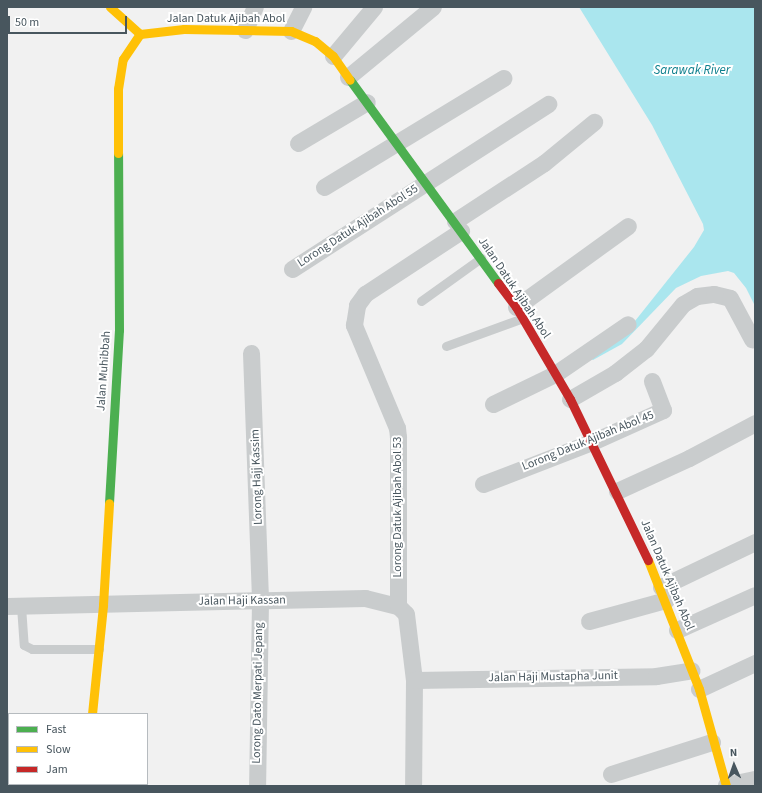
<!DOCTYPE html>
<html>
<head>
<meta charset="utf-8">
<style>
	body { margin:0 }
	#map { position:relative; width:762px; height:793px; overflow:hidden; background:#f1f1f1; font-family:"Source Sans 3",sans-serif }
	div>[style] { position:absolute }
	.water>* { inset:0; background:#aae6ee }
	.lane>* { height:9px; margin:-4.5px; padding:0 4.5px; transform-origin:4.5px; border-radius:4.5px; background:#c9cccd }
	.street>* { height:17px; margin:-8.5px; padding:0 8.5px; transform-origin:8.5px; border-radius:8.5px; background:#c9cccd }
	.fast>* { height:9px; margin:-4.5px; padding:0 4.5px; transform-origin:4.5px; border-radius:4.5px; background:#4caf50 }
	.slow>* { height:9px; margin:-4.5px; padding:0 4.5px; transform-origin:4.5px; border-radius:4.5px; background:#ffc107 }
	.jam>* { height:9px; margin:-4.5px; padding:0 4.5px; transform-origin:4.5px; border-radius:4.5px; background:#c62828 }
	span { translate:-50% -50%; white-space:nowrap; text-align:center; line-height:1.15; -webkit-text-stroke:4px #fff; paint-order:stroke }
	.street-label { font-size:12px; color:#48565e }
	.water-label { font-size:13px; color:#0d7f8d; font-style:italic }
	.frame { position:absolute; inset:0; border:8px solid #48565e; pointer-events:none }
	.legend { position:absolute; left:8px; top:713px; width:140px; height:72px; box-sizing:border-box; background:#fff; border:1px solid #b6bbbf; margin:0; padding:5px 7px; list-style:none; font-size:12px; color:#48565e }
	.legend li { display:flex; align-items:center; gap:8px; height:20px }
	.legend b { width:20px; border:1px solid #b6bbbf }
	.north { position:absolute; left:714px; top:745px; width:40px; height:40px; -webkit-text-stroke:3px #fff; paint-order:stroke; rotate:358deg; font-size:11px; font-weight:700; line-height:16px; text-align:center; color:#48565e }
	.north::after { content:''; display:block; margin:auto; width:14px; height:18px; background:#48565e; clip-path:polygon(50% 0,100% 100%,50% 72%,0 100%) }
	.scale { position:absolute; left:8px; top:16px; width:119px; height:18px; box-sizing:border-box; border:2px solid #48565e; border-top:0; padding-left:5px; font-size:12px; line-height:14px; white-space:nowrap; color:#48565e; -webkit-text-stroke:3px #fff; paint-order:stroke }
</style>
</head>
<body>
<div id="map">
	<div class="water">
		<div style="clip-path:polygon(579px 7px,755px 7px,755px 306px,746px 288px,734px 273px,728px 271px,701px 276px,676px 288px,622px 344px,593px 360px,591px 359px,635px 321px,694px 247px,704px 230px,703px 224px,652px 125px)"></div>
	</div>
	<div class="lane">
		<div style="left:421px;top:301px;width:74px;rotate:-35.6deg"></div>
		<div style="left:446px;top:346px;width:82px;rotate:-20deg"></div>
		<div style="left:21px;top:606px;width:39px;rotate:86deg"></div>
		<div style="left:24px;top:645px;width:9px;rotate:27deg"></div>
		<div style="left:32px;top:649px;width:67px"></div>
	</div>
	<div class="street">
		<div style="left:245px;top:30px;width:25px;rotate:-67deg"></div>
		<div style="left:291px;top:31px;width:27px;rotate:-63deg"></div>
		<div style="left:333px;top:56px;width:64px;rotate:-50.1deg"></div>
		<div style="left:348px;top:77px;width:110px;rotate:-39.5deg"></div>
		<div style="left:298px;top:143px;width:80px;rotate:-30.7deg"></div>
		<div style="left:324px;top:187px;width:210px;rotate:-31.3deg"></div>
		<div style="left:455px;top:221px;width:106px;rotate:-33.1deg"></div>
		<div style="left:544px;top:163px;width:65px;rotate:-39.4deg"></div>
		<div style="left:292px;top:269px;width:305px;rotate:-32.8deg"></div>
		<div style="left:516px;top:307px;width:138px;rotate:-35.9deg"></div>
		<div style="left:251px;top:353px;width:248px;rotate:87.9deg"></div>
		<div style="left:260px;top:601px;width:185px;rotate:90.9deg"></div>
		<div style="left:570px;top:399px;width:52px;rotate:-30deg"></div>
		<div style="left:615px;top:373px;width:39px;rotate:-38deg"></div>
		<div style="left:646px;top:349px;width:58px;rotate:-50.6deg"></div>
		<div style="left:683px;top:304px;width:16px;rotate:-30deg"></div>
		<div style="left:697px;top:296px;width:17px;rotate:-7deg"></div>
		<div style="left:714px;top:294px;width:16px;rotate:14deg"></div>
		<div style="left:730px;top:298px;width:47px;rotate:61.8deg"></div>
		<div style="left:493px;top:404px;width:69px;rotate:-25.8deg"></div>
		<div style="left:555px;top:374px;width:88px;rotate:-34.4deg"></div>
		<div style="left:483px;top:484px;width:117px;rotate:-21.1deg"></div>
		<div style="left:592px;top:442px;width:78px;rotate:-24.3deg"></div>
		<div style="left:663px;top:410px;width:31px;rotate:-111deg"></div>
		<div style="left:617px;top:491px;width:79px;rotate:-24.6deg"></div>
		<div style="left:689px;top:458px;width:75px;rotate:-27.9deg"></div>
		<div style="left:661px;top:587px;width:104px;rotate:-25.6deg"></div>
		<div style="left:7px;top:606px;width:358px;rotate:-1.3deg"></div>
		<div style="left:365px;top:598px;width:34px;rotate:14deg"></div>
		<div style="left:398px;top:606px;width:11px;rotate:45deg"></div>
		<div style="left:406px;top:614px;width:66px;rotate:83.1deg"></div>
		<div style="left:414px;top:680px;width:106px;rotate:90.5deg"></div>
		<div style="left:398px;top:606px;width:169px;rotate:-90deg"></div>
		<div style="left:398px;top:437px;width:9px;rotate:-96deg"></div>
		<div style="left:397px;top:428px;width:112px;rotate:-112.7deg"></div>
		<div style="left:354px;top:325px;width:20px;rotate:-81deg"></div>
		<div style="left:357px;top:305px;width:14px;rotate:-54deg"></div>
		<div style="left:365px;top:294px;width:115px;rotate:-33.3deg"></div>
		<div style="left:589px;top:621px;width:80px;rotate:-15.3deg"></div>
		<div style="left:677px;top:630px;width:85px;rotate:-24.2deg"></div>
		<div style="left:414px;top:680px;width:242px;rotate:-0.9deg"></div>
		<div style="left:656px;top:676px;width:36px;rotate:-9deg"></div>
		<div style="left:699px;top:689px;width:62px;rotate:-24.9deg"></div>
		<div style="left:611px;top:774px;width:106px;rotate:-17.6deg"></div>
		<div style="left:726px;top:785px;width:30px;rotate:-12deg"></div>
	</div>
	<div class="fast">
		<div style="left:350px;top:80px;width:251px;rotate:53.9deg"></div>
		<div style="left:109px;top:503px;width:173px;rotate:-86.7deg"></div>
		<div style="left:119px;top:330px;width:177px;rotate:-90.3deg"></div>
	</div>
	<div class="slow">
		<div style="left:110px;top:7px;width:40px;rotate:42deg"></div>
		<div style="left:140px;top:34px;width:44px;rotate:-6.5deg"></div>
		<div style="left:184px;top:29px;width:107px;rotate:1.1deg"></div>
		<div style="left:291px;top:31px;width:26px;rotate:23deg"></div>
		<div style="left:315px;top:41px;width:23px;rotate:40deg"></div>
		<div style="left:333px;top:56px;width:29px;rotate:55deg"></div>
		<div style="left:118px;top:153px;width:64px;rotate:-90deg"></div>
		<div style="left:118px;top:89px;width:30px;rotate:-81deg"></div>
		<div style="left:123px;top:59px;width:30px;rotate:-56deg"></div>
		<div style="left:648px;top:560px;width:139px;rotate:68.4deg"></div>
		<div style="left:699px;top:689px;width:101px;rotate:74.4deg"></div>
		<div style="left:92px;top:714px;width:110px;rotate:-84.2deg"></div>
		<div style="left:103px;top:605px;width:102px;rotate:-86.6deg"></div>
		<div style="left:85px;top:784px;width:2px;rotate:90deg"></div>
	</div>
	<div class="jam">
		<div style="left:498px;top:283px;width:30px;rotate:53deg"></div>
		<div style="left:516px;top:307px;width:107px;rotate:59.6deg"></div>
		<div style="left:570px;top:399px;width:179px;rotate:64.2deg"></div>
	</div>
	<div class="street-label">
		<span style="left:226px;top:19px">Jalan Datuk Ajibah Abol</span>
		<span style="left:358px;top:226px;rotate:-33deg">Lorong Datuk Ajibah Abol 55</span>
		<span style="left:514px;top:288px;rotate:56deg">Jalan Datuk Ajibah Abol</span>
		<span style="left:104px;top:371px;rotate:-86deg">Jalan Muhibbah</span>
		<span style="left:588px;top:441px;rotate:-22deg">Lorong Datuk Ajibah Abol 45</span>
		<span style="left:257px;top:477px;rotate:-92deg">Lorong Hajj Kassim</span>
		<span style="left:398px;top:507px;rotate:-90deg">Lorong Datuk Ajibah Abol 53</span>
		<span style="left:667px;top:575px;rotate:67deg">Jalan Datuk Ajibah Abol</span>
		<span style="left:242px;top:601px;rotate:-1deg">Jalan Haji Kassan</span>
		<span style="left:553px;top:677px;rotate:-1deg">Jalan Haji Mustapha Junit</span>
		<span style="left:258px;top:693px;rotate:-89deg">Lorong Dato Merpati Jepang</span>
	</div>
	<div class="water-label">
		<span style="left:692px;top:70px">Sarawak River</span>
	</div>
	<div class="frame"></div>
	<ul class="legend">
	<li><b style="height:5px;background:#4caf50"></b>Fast</li>
	<li><b style="height:5px;background:#ffc107"></b>Slow</li>
	<li><b style="height:5px;background:#c62828"></b>Jam</li>
	</ul>
	<div class="north">N</div>
	<div class="scale">50 m</div>
</div>
</body>
</html>
